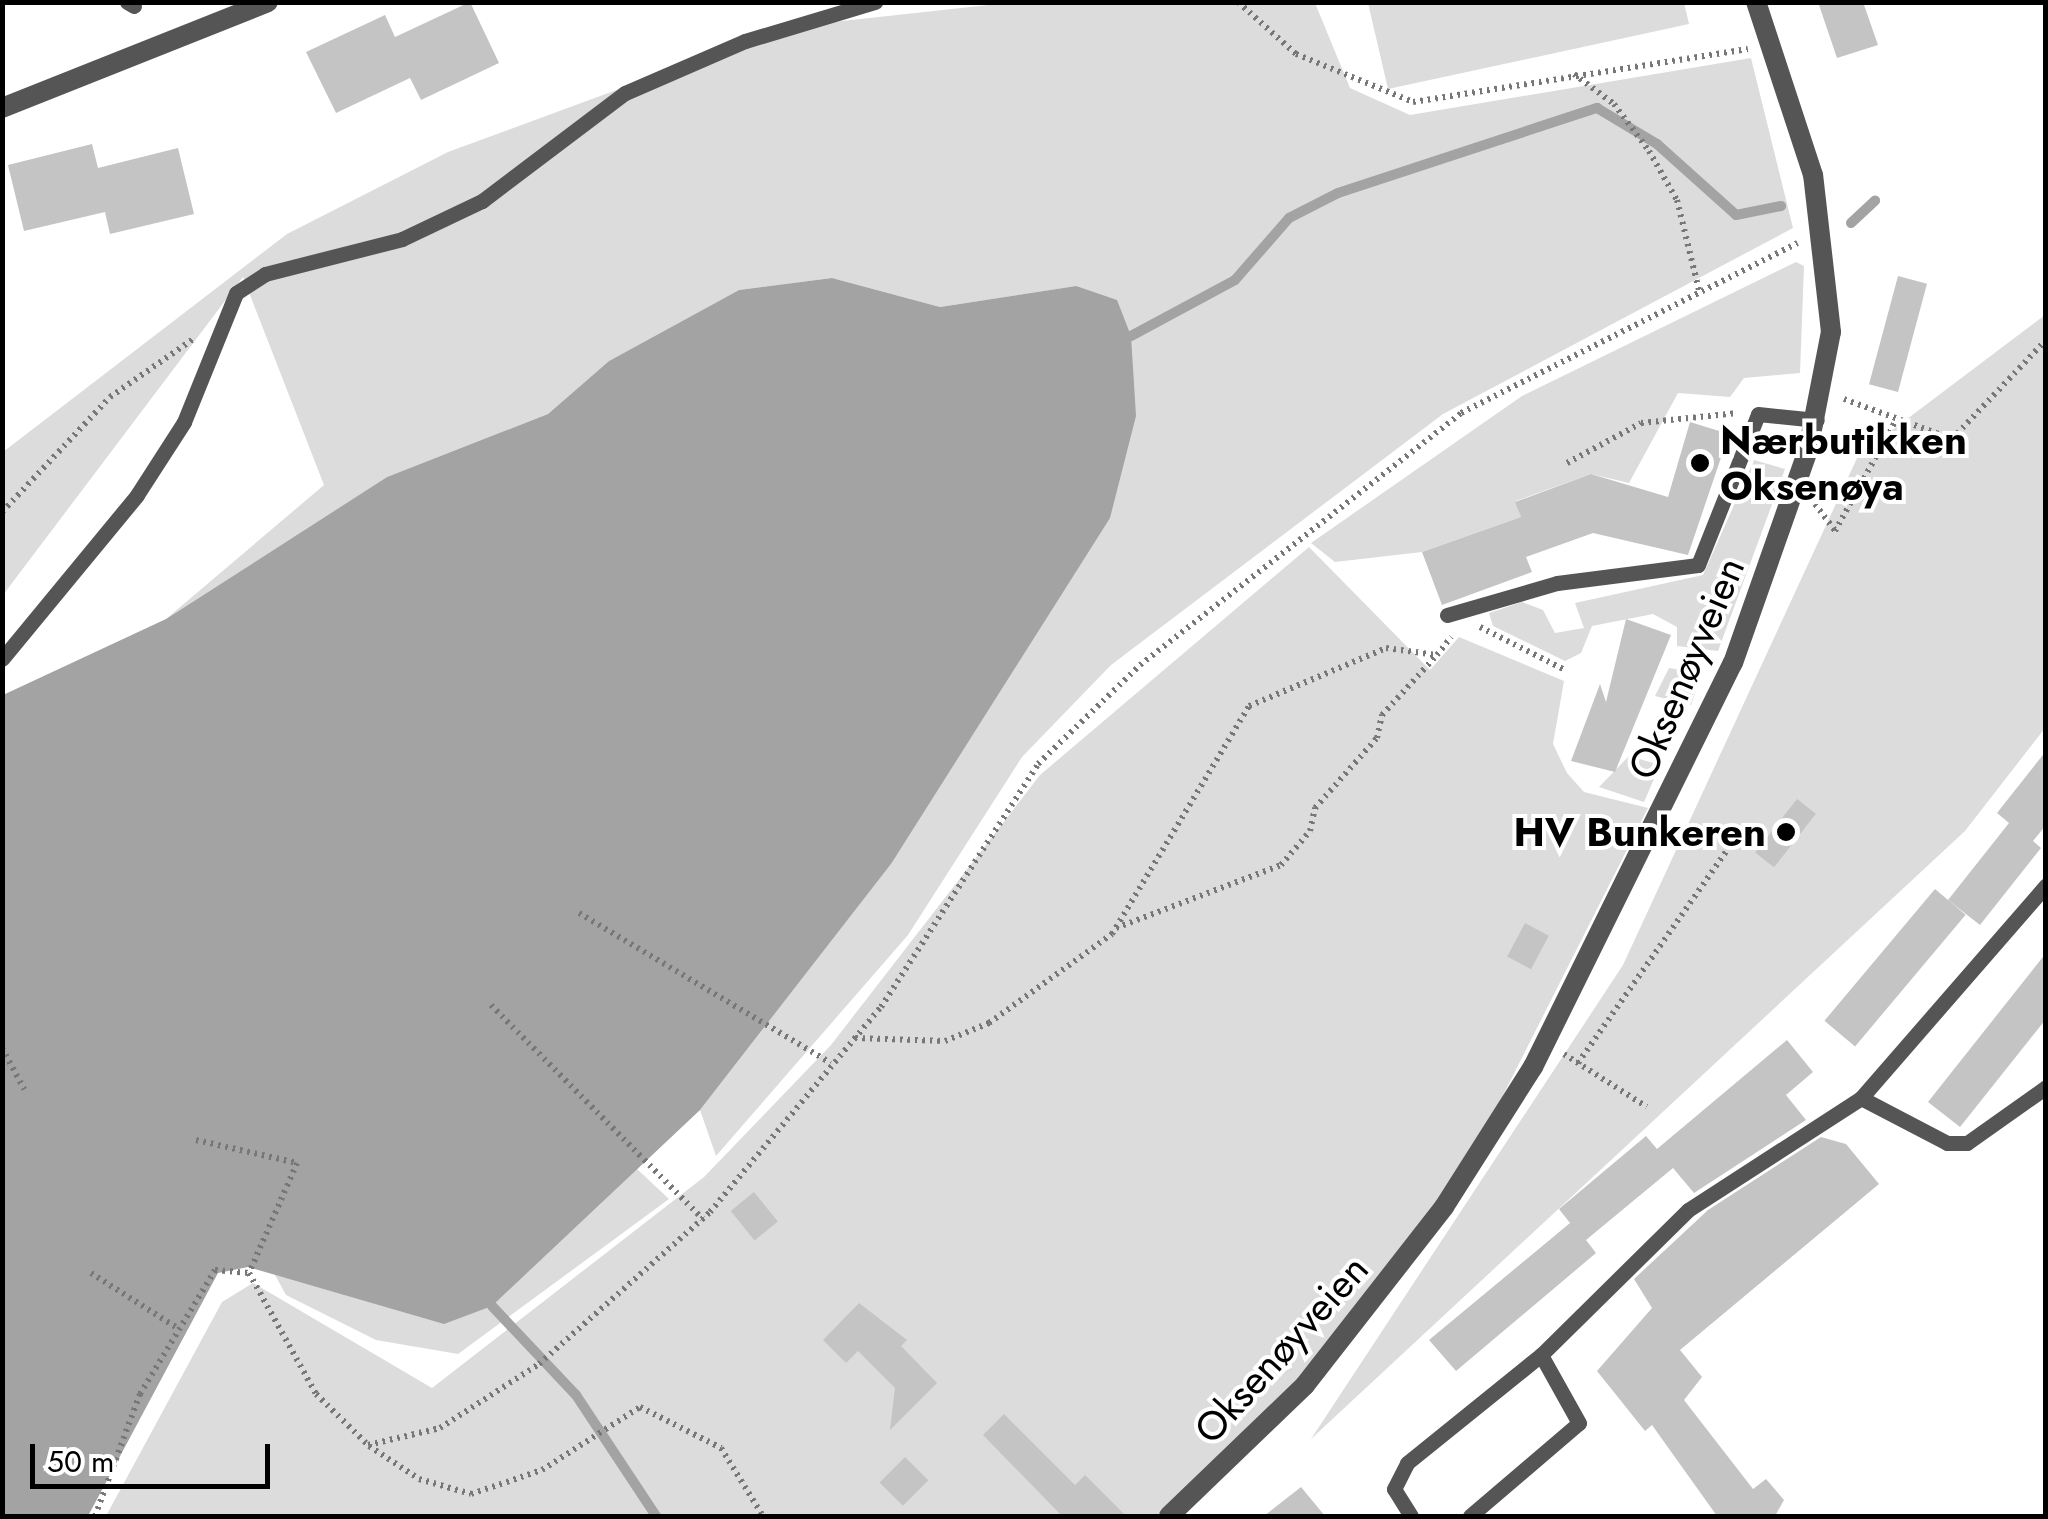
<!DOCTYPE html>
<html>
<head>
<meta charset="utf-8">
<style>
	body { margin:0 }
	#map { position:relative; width:2048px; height:1519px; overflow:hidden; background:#fff; font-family:Jost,sans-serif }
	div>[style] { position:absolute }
	.green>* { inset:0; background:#dcdcdc }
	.water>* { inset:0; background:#a3a3a3 }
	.stream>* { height:10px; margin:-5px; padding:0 5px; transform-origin:5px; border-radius:5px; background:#a3a3a3 }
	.building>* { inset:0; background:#c4c4c4; transform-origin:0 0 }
	.path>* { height:6px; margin-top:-3px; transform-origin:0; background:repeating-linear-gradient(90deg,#777 0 2.5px,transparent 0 7.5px) }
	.service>* { height:15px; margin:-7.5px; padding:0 7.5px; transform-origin:7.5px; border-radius:7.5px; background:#555 }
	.minor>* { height:20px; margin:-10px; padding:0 10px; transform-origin:10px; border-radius:10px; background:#555 }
	.dots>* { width:28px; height:28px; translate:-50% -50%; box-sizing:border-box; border:5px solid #fff; border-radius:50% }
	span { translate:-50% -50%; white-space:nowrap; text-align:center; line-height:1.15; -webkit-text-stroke:8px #fff; paint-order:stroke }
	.poi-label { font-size:40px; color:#000; font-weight:700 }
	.left { translate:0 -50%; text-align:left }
	.right { translate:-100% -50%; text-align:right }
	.street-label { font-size:40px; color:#000 }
	.frame { position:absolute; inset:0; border:5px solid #000; pointer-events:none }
	.scale { position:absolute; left:30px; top:1444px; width:240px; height:45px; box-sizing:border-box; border:5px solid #000; border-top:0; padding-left:12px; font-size:30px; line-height:35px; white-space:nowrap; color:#000; -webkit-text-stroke:8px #fff; paint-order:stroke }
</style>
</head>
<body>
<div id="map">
	<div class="green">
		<div style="clip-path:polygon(1016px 2px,1315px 3px,1350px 88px,1410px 115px,1751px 58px,1793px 228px,1443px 414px,1111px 665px,1022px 757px,908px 935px,716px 1156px,700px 1110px,891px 864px,1130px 336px,1076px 286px,940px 307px,832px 278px,739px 290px,609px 361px,548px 414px,387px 477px,166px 619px,324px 485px,243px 277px,3px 595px,3px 452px,287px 234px,448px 152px,787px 27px)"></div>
		<div style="clip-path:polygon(1368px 3px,1684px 3px,1689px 24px,1388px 89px)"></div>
		<div style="clip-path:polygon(1796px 262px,1804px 266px,1800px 373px,1744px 378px,1730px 397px,1678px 393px,1629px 483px,1591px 474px,1516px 501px,1521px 517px,1422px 552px,1335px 562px,1311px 543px,1522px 396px)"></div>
		<div style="clip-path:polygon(2045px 315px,2045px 728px,1965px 831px,1311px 1439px,1623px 965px,1858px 456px)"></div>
		<div style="clip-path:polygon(1754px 460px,1785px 469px,1718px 651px,1677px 646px,1677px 627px,1653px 614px,1592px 626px,1581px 653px,1565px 661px,1493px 626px,1489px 613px,1522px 602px,1543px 610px,1555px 633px,1584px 628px,1575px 603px,1703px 575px)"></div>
		<div style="clip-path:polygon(1309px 547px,1430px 670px,1459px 637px,1564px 681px,1553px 744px,1567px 773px,1584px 792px,1648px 808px,1430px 1240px,1166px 1516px,106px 1516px,222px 1302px,253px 1283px,432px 1388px,704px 1177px,831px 1045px,1040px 775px)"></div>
		<div style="clip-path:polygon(1669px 668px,1702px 673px,1691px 705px,1655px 696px)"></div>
		<div style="clip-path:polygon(1629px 756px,1660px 765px,1644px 802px,1599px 787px)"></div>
		<div style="clip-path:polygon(637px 1169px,669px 1199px,458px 1354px,376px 1340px,286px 1295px,275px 1275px,492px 1306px)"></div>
	</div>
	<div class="water">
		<div style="clip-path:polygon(832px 278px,940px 307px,1076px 286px,1117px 300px,1131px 336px,1136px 416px,1110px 518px,891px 864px,700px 1110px,492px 1306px,444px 1324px,248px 1267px,218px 1273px,88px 1516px,3px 1516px,3px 695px,166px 619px,387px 477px,548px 414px,609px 361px,739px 290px)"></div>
	</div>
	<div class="stream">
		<div style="left:1851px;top:223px;width:33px;rotate:-43deg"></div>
		<div style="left:1131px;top:336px;width:118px;rotate:-28.3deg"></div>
		<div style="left:1235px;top:280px;width:82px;rotate:-48.9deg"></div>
		<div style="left:1289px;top:218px;width:55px;rotate:-27deg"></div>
		<div style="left:1338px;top:193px;width:273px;rotate:-18.2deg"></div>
		<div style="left:1597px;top:108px;width:70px;rotate:31deg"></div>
		<div style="left:1657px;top:144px;width:106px;rotate:41.9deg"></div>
		<div style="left:1736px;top:215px;width:46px;rotate:-11.3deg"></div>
		<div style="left:492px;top:1306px;width:122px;rotate:46.7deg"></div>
		<div style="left:576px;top:1395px;width:145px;rotate:56.5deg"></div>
	</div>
	<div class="building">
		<div style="clip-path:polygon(470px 2px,499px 63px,421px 100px,410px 78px,336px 113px,306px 52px,385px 15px,395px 37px)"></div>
		<div style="clip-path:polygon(1818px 2px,1863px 2px,1878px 45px,1837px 58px)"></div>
		<div style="clip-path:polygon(92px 144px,98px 168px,178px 148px,194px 214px,110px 234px,105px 212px,24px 231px,8px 165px)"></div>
		<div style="left:1898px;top:276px;width:30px;height:112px;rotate:15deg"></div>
		<div style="clip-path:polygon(1690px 422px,1729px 434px,1688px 555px,1593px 533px,1526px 557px,1532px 572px,1442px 605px,1422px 552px,1521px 517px,1515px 502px,1591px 474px,1668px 497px)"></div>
		<div style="clip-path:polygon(1626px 619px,1671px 635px,1615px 772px,1571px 761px,1600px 684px,1606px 702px)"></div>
		<div style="clip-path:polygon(2046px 751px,2046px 825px,2033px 841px,2041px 848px,1980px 925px,1948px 900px,2009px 823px,1997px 813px)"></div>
		<div style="left:1797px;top:799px;width:24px;height:68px;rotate:38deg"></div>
		<div style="left:1935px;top:889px;width:40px;height:172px;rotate:40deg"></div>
		<div style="left:1525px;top:923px;width:27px;height:38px;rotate:28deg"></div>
		<div style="clip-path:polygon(2046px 953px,2046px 1019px,1960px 1127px,1928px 1102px)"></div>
		<div style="clip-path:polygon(1787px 1040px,1813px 1072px,1786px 1095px,1806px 1120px,1694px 1193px,1673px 1168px,1586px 1240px,1596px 1253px,1456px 1371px,1429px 1340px,1570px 1223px,1559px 1209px,1646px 1136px,1657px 1149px)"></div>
		<div style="clip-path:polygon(1821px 1137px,1846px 1144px,1879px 1184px,1680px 1350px,1702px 1377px,1684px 1400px,1753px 1489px,1766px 1479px,1784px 1500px,1775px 1516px,1717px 1516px,1652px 1425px,1645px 1431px,1597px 1371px,1652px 1308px,1634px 1279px,1708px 1210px)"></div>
		<div style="left:754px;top:1192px;width:38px;height:30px;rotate:51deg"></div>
		<div style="clip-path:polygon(859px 1303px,907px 1340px,901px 1346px,937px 1383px,890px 1430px,895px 1388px,858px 1351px,846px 1363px,823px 1340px)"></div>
		<div style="clip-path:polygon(1004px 1414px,1075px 1485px,1085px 1475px,1126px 1516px,1062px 1516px,983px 1435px)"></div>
		<div style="left:905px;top:1457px;width:33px;height:36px;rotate:45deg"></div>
		<div style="clip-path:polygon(1301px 1487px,1325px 1516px,1264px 1516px)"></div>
	</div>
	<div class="path">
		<div style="left:1139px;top:2px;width:8px"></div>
		<div style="left:1238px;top:2px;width:78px;rotate:41.9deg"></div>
		<div style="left:1296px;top:54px;width:126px;rotate:22.3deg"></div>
		<div style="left:1413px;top:102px;width:339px;rotate:-9deg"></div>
		<div style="left:1574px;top:74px;width:50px;rotate:36.9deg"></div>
		<div style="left:1614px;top:104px;width:59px;rotate:53.3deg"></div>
		<div style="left:1649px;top:151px;width:56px;rotate:60.3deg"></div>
		<div style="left:1677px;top:200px;width:97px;rotate:76.3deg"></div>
		<div style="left:1844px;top:399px;width:115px;rotate:20.3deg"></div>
		<div style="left:1952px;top:439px;width:137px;rotate:-46.5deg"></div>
		<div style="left:1567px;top:463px;width:84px;rotate:-28.4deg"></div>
		<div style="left:1641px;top:423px;width:97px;rotate:-5.9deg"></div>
		<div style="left:1815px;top:504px;width:34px;rotate:53deg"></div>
		<div style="left:1835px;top:531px;width:124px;rotate:-61.2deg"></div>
		<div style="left:2px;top:512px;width:158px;rotate:-46.8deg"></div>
		<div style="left:110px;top:397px;width:101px;rotate:-34.9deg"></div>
		<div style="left:1480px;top:627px;width:95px;rotate:26.8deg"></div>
		<div style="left:579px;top:913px;width:293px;rotate:30.8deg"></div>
		<div style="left:1116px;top:928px;width:177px;rotate:-20.9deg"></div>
		<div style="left:1281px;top:865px;width:45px;rotate:-49.5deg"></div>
		<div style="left:1310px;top:831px;width:24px;rotate:-78deg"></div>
		<div style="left:1315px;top:808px;width:94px;rotate:-48.5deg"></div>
		<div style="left:1377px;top:738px;width:24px;rotate:-78deg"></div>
		<div style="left:1382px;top:715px;width:81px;rotate:-47.5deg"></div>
		<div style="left:491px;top:1005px;width:301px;rotate:45.3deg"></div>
		<div style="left:855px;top:1038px;width:90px;rotate:1.9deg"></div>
		<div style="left:945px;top:1041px;width:48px;rotate:-22.2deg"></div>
		<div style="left:989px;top:1023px;width:152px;rotate:-35.9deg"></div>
		<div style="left:1112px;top:934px;width:266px;rotate:-59deg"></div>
		<div style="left:1249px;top:706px;width:149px;rotate:-22.9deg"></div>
		<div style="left:1386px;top:648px;width:51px;rotate:7.8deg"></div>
		<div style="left:1437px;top:655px;width:23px;rotate:-52deg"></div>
		<div style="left:2px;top:1048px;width:47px;rotate:61.8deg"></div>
		<div style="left:1564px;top:1054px;width:98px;rotate:32.6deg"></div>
		<div style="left:1578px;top:1063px;width:264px;rotate:-55deg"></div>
		<div style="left:1729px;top:847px;width:25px;rotate:-14deg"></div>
		<div style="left:196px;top:1140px;width:104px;rotate:12.8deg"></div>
		<div style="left:297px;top:1163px;width:120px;rotate:113.6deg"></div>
		<div style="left:91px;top:1273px;width:104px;rotate:32.5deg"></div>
		<div style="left:369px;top:1446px;width:60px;rotate:33.4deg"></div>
		<div style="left:419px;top:1479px;width:54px;rotate:16.1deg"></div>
		<div style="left:471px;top:1494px;width:75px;rotate:-18.7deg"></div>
		<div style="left:542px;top:1470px;width:117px;rotate:-32.7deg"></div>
		<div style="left:640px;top:1407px;width:91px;rotate:26.8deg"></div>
		<div style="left:721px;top:1448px;width:80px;rotate:58.3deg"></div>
		<div style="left:95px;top:1516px;width:130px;rotate:-69.8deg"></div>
		<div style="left:140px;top:1394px;width:145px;rotate:-58.8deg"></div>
		<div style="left:215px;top:1270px;width:34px;rotate:5deg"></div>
		<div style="left:249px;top:1273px;width:138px;rotate:61deg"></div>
		<div style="left:316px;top:1394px;width:73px;rotate:44.4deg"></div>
		<div style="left:368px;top:1445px;width:74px;rotate:-13.3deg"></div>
		<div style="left:440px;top:1428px;width:118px;rotate:-32.9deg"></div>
		<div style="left:539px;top:1364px;width:229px;rotate:-41.6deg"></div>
		<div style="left:710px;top:1212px;width:267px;rotate:-50.2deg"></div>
		<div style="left:881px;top:1007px;width:289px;rotate:-57.1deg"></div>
		<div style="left:1038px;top:764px;width:142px;rotate:-44.1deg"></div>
		<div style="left:1140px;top:665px;width:408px;rotate:-38.1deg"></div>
		<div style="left:1461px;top:413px;width:377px;rotate:-26.8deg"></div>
	</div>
	<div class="service">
		<div style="left:127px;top:2px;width:8px;rotate:30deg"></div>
		<div style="left:1447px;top:615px;width:115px;rotate:-16.2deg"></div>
		<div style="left:1557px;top:583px;width:142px;rotate:-7.3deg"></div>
		<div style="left:1698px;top:565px;width:162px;rotate:-68.3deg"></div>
		<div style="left:1758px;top:414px;width:59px;rotate:5.8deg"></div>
		<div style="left:2px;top:659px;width:212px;rotate:-50.5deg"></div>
		<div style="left:137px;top:495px;width:87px;rotate:-57.2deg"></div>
		<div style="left:184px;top:422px;width:139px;rotate:-68deg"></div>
		<div style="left:236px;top:293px;width:35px;rotate:-33deg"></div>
		<div style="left:265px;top:274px;width:141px;rotate:-14.3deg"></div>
		<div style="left:402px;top:239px;width:89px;rotate:-25.4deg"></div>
		<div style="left:482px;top:201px;width:179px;rotate:-37.1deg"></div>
		<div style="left:625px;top:93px;width:131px;rotate:-23.4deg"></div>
		<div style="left:745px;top:41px;width:136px;rotate:-16.7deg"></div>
		<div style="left:1861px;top:1098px;width:97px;rotate:27.6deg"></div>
		<div style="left:1947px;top:1143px;width:20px"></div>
		<div style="left:1967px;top:1143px;width:97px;rotate:-35.3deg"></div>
		<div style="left:1411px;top:1516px;width:32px;rotate:-122deg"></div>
		<div style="left:1394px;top:1489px;width:29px;rotate:-63deg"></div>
		<div style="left:1407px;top:1463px;width:172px;rotate:-38.9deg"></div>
		<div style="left:1541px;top:1355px;width:206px;rotate:-44.6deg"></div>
		<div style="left:1688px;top:1210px;width:206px;rotate:-32.9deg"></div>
		<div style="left:1861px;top:1098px;width:282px;rotate:-49deg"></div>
		<div style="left:1470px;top:1516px;width:143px;rotate:-40.5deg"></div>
		<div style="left:1579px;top:1423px;width:78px;rotate:-119.2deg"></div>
	</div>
	<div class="minor">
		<div style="left:2px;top:108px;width:286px;rotate:-21.7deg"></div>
		<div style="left:1169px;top:1516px;width:189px;rotate:-43.9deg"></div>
		<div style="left:1305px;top:1385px;width:226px;rotate:-52deg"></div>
		<div style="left:1444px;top:1207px;width:166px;rotate:-57.6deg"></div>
		<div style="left:1533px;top:1067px;width:451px;rotate:-63.7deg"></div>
		<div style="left:1733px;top:663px;width:226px;rotate:-70.6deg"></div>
		<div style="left:1808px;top:450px;width:120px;rotate:-79deg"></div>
		<div style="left:1831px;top:332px;width:158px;rotate:-96.5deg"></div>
		<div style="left:1813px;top:175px;width:182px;rotate:-108.2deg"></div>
	</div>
	<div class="dots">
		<div style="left:1700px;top:463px;background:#000"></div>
		<div style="left:1786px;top:832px;background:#000"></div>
	</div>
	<div class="poi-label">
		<span class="left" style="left:1720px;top:463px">Nærbutikken<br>Oksenøya</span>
		<span class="right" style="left:1766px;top:832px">HV Bunkeren</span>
	</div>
	<div class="street-label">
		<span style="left:1686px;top:668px;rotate:-67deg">Oksenøyveien</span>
		<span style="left:1281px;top:1349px;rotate:-48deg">Oksenøyveien</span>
	</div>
	<div class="frame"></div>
	<div class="scale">50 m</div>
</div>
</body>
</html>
